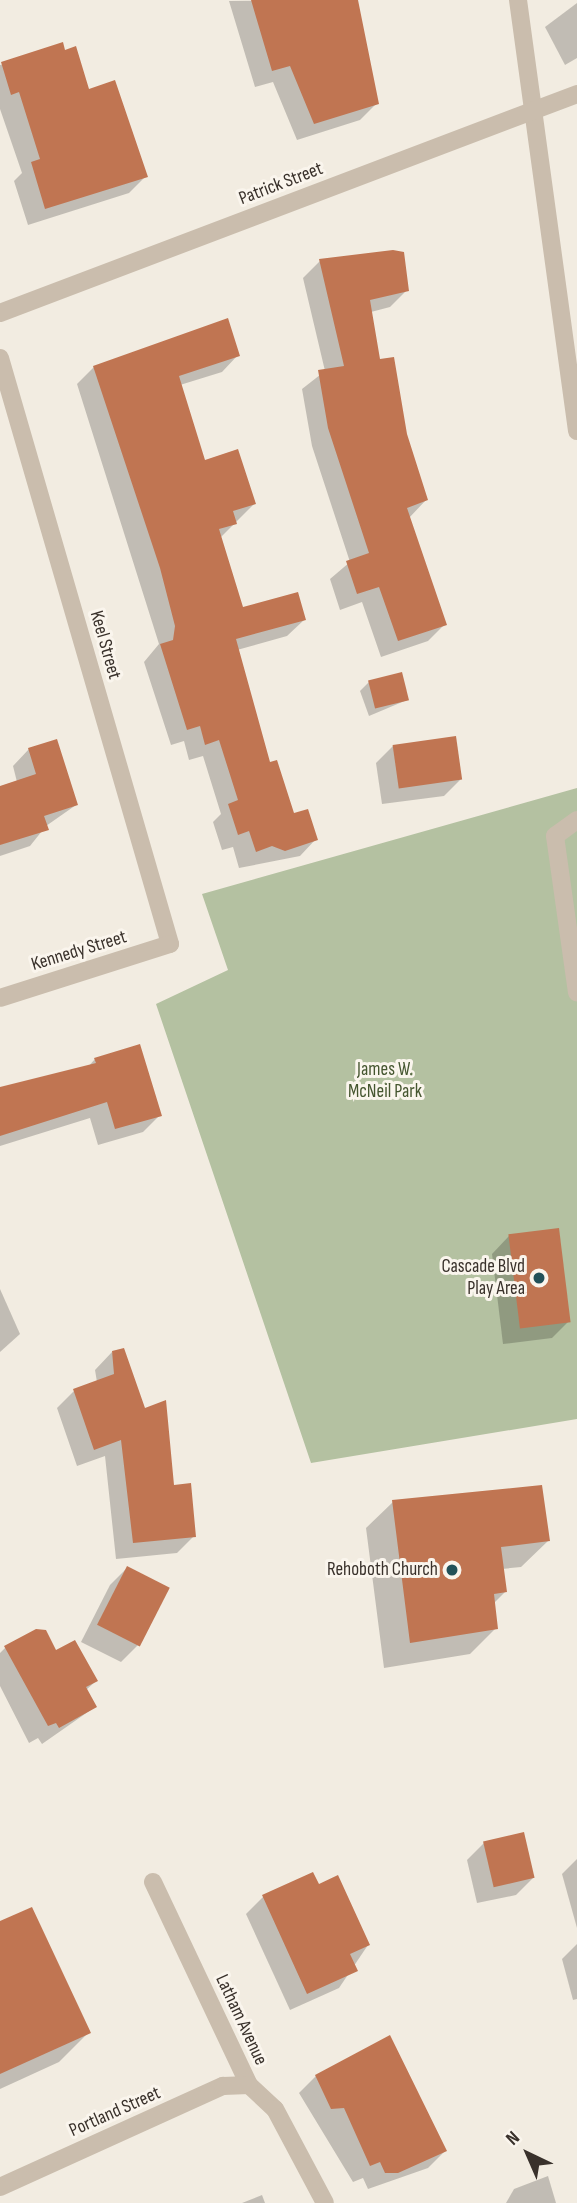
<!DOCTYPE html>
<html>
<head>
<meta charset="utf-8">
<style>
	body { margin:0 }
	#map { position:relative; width:577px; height:2203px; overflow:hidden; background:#f2ece1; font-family:"Sofia Sans Condensed",sans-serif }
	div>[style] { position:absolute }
	.green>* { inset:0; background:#b4c1a1 }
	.shadow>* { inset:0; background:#0003 }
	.building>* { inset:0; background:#c07552; transform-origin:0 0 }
	.minor>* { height:18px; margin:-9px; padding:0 9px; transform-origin:9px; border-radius:9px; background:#cabdad }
	.dots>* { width:19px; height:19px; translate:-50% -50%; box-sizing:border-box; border:4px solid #faf5ed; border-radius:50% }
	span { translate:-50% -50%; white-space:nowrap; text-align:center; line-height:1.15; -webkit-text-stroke:6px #faf5ed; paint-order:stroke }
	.street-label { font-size:19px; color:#39312b }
	.park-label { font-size:19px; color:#455630 }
	.poi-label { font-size:19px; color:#39312b }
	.right { translate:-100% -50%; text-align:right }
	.north { position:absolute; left:493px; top:2119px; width:70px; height:70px; -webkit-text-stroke:5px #faf5ed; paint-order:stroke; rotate:316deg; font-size:19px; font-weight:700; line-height:28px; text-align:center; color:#39312b }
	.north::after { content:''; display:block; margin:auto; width:24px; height:32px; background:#39312b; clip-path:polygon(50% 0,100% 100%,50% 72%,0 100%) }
</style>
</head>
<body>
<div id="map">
	<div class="green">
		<div style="clip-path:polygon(577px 788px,577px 1419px,311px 1463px,156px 1004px,228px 970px,202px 894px)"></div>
	</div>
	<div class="shadow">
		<div style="clip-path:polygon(356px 0,377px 103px,360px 120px,297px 140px,273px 82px,255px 87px,229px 1px)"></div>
		<div style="clip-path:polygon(577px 3px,577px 58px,565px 65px,545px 27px)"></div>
		<div style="clip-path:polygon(64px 52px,146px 176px,129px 193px,28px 225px,14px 181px,22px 173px,0 109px,0 65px)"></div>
		<div style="clip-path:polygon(320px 261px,407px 290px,390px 307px,371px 312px,379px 362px,426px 500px,409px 518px,445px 624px,428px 641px,381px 657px,362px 602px,340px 610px,330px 579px,350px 562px,312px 446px,302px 389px,325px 371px,303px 278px)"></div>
		<div style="clip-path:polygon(238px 355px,222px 372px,180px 385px,204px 462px,254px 504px,220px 538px,242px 609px,304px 620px,287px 636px,237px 650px,269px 764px,293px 815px,316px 839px,300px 856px,239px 868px,233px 847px,222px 850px,213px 822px,221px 814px,203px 756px,189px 760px,184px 741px,171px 745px,144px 662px,159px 644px,77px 384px,94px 367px)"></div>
		<div style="clip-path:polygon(369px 682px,407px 700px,369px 716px,360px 691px)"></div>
		<div style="clip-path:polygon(393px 746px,461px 779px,444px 796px,382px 804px,376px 763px)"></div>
		<div style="clip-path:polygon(29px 749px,76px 805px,46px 826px,30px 846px,0 856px,0 788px,17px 782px,13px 766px)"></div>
		<div style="clip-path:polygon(95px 1059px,160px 1115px,143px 1132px,98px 1145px,90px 1118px,0 1146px,0 1090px,87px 1068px)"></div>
		<div style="clip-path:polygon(509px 1236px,569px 1321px,552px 1338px,503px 1344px,492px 1254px)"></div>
		<div style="clip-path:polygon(0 1289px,20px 1334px,0 1352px)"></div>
		<div style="clip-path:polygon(112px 1352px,194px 1536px,177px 1553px,116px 1559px,105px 1456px,77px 1466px,57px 1408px,74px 1391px,97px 1382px,95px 1370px)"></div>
		<div style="clip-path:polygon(393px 1502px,548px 1541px,521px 1567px,502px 1569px,505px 1592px,493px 1604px,496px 1628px,470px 1654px,384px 1668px,366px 1528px)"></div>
		<div style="clip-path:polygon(127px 1568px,138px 1645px,121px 1662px,81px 1642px,110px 1585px)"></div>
		<div style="clip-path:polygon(6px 1647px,55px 1653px,96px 1681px,86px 1690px,95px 1707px,42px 1744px,38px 1738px,29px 1743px,0 1686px,0 1653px)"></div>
		<div style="clip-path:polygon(484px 1843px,533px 1878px,516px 1895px,477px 1903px,467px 1860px)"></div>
		<div style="clip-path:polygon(577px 1859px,577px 1928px,562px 1874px)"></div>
		<div style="clip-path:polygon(318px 1886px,368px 1945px,339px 1988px,290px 2010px,246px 1914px,263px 1897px)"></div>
		<div style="clip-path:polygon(0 1923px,89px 2032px,59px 2062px,0 2089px)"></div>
		<div style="clip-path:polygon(577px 1944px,577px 1999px,573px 2000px,562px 1959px)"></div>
		<div style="clip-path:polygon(316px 2076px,445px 2151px,428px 2168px,368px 2189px,363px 2178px,353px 2182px,299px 2093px)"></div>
		<div style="clip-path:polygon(548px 2176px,556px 2203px,506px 2203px,514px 2189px)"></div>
		<div style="clip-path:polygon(262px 2195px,265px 2203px,242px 2203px)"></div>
	</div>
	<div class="building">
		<div style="clip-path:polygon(251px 0,358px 0,379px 104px,314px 124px,290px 66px,272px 71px)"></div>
		<div style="clip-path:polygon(63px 42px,65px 50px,76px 46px,89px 89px,115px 80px,148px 177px,45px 209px,31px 162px,40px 159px,19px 92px,11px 95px,1px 62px)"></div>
		<div style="clip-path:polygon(393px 250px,404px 252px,409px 291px,370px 300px,380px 359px,394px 357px,407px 434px,428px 500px,407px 508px,447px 625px,398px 641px,379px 587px,357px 594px,346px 561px,369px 553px,328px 428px,318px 370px,344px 366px,319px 259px)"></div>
		<div style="clip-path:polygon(228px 318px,240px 356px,179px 376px,205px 460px,238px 449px,256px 504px,233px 511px,237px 524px,219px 529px,243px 607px,298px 592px,306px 620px,236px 639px,270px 762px,277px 760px,294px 813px,308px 809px,318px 840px,285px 851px,272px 846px,256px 852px,249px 831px,238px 835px,228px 804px,238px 800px,219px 740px,205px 745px,200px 726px,187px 730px,160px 644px,173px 640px,175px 626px,160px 568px,93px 366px)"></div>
		<div style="left:402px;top:672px;width:29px;height:35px;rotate:76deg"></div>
		<div style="left:456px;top:736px;width:44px;height:64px;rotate:82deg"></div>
		<div style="clip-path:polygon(57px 739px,78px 805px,44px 816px,49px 830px,0 845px,0 786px,36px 774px,28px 748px)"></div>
		<div style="clip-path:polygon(140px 1044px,162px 1116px,115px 1129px,107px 1102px,0 1136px,0 1087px,96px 1063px,94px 1058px)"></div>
		<div style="left:559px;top:1228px;width:95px;height:51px;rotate:83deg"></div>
		<div style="clip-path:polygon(124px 1348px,145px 1408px,166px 1400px,174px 1485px,191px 1483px,196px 1537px,133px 1543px,121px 1440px,94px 1450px,73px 1389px,114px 1374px,112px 1351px)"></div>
		<div style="clip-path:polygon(542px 1485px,550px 1541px,501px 1547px,507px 1592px,494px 1594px,498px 1629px,410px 1643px,392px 1500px)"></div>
		<div style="left:127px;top:1566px;width:48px;height:66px;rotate:27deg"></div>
		<div style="clip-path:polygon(36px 1629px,46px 1630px,56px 1650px,75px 1640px,98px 1681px,86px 1687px,97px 1707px,59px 1728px,56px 1723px,48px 1726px,4px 1646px)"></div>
		<div style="left:524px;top:1832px;width:47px;height:42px;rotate:77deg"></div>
		<div style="clip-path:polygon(313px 1872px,319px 1884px,338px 1875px,370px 1945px,350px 1954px,358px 1971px,307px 1994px,262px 1895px)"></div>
		<div style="clip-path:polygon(32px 1907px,91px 2033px,0 2074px,0 1921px)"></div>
		<div style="clip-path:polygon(390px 2035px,447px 2151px,398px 2173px,385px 2173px,380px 2162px,370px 2166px,344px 2108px,331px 2109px,315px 2075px)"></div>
	</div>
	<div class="minor">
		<div style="left:518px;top:0;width:435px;rotate:82.2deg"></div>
		<div style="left:0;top:313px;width:617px;rotate:-20.78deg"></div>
		<div style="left:0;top:358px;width:610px;rotate:73.82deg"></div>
		<div style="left:170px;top:944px;width:178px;rotate:162.4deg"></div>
		<div style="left:577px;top:820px;width:27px;rotate:144deg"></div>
		<div style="left:555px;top:836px;width:158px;rotate:82deg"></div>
		<div style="left:153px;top:1882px;width:225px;rotate:64.7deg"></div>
		<div style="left:249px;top:2085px;width:35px;rotate:43deg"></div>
		<div style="left:275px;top:2109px;width:106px;rotate:62deg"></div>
		<div style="left:0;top:2187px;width:245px;rotate:-24.4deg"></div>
		<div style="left:223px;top:2086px;width:26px;rotate:-2deg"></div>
	</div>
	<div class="dots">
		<div style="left:539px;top:1278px;background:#225159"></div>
		<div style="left:452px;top:1570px;background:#225159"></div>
	</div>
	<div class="street-label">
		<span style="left:281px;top:184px;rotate:-21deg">Patrick Street</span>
		<span style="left:105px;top:645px;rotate:74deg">Keel Street</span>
		<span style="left:79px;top:951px;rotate:-17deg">Kennedy Street</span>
		<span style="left:241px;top:2020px;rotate:65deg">Latham Avenue</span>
		<span style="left:115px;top:2112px;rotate:-24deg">Portland Street</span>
	</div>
	<div class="park-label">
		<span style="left:385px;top:1081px">James W.<br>McNeil Park</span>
	</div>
	<div class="poi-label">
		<span class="right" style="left:525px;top:1278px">Cascade Blvd<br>Play Area</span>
		<span class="right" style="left:438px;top:1570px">Rehoboth Church</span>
	</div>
	<div class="north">N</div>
</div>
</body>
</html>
